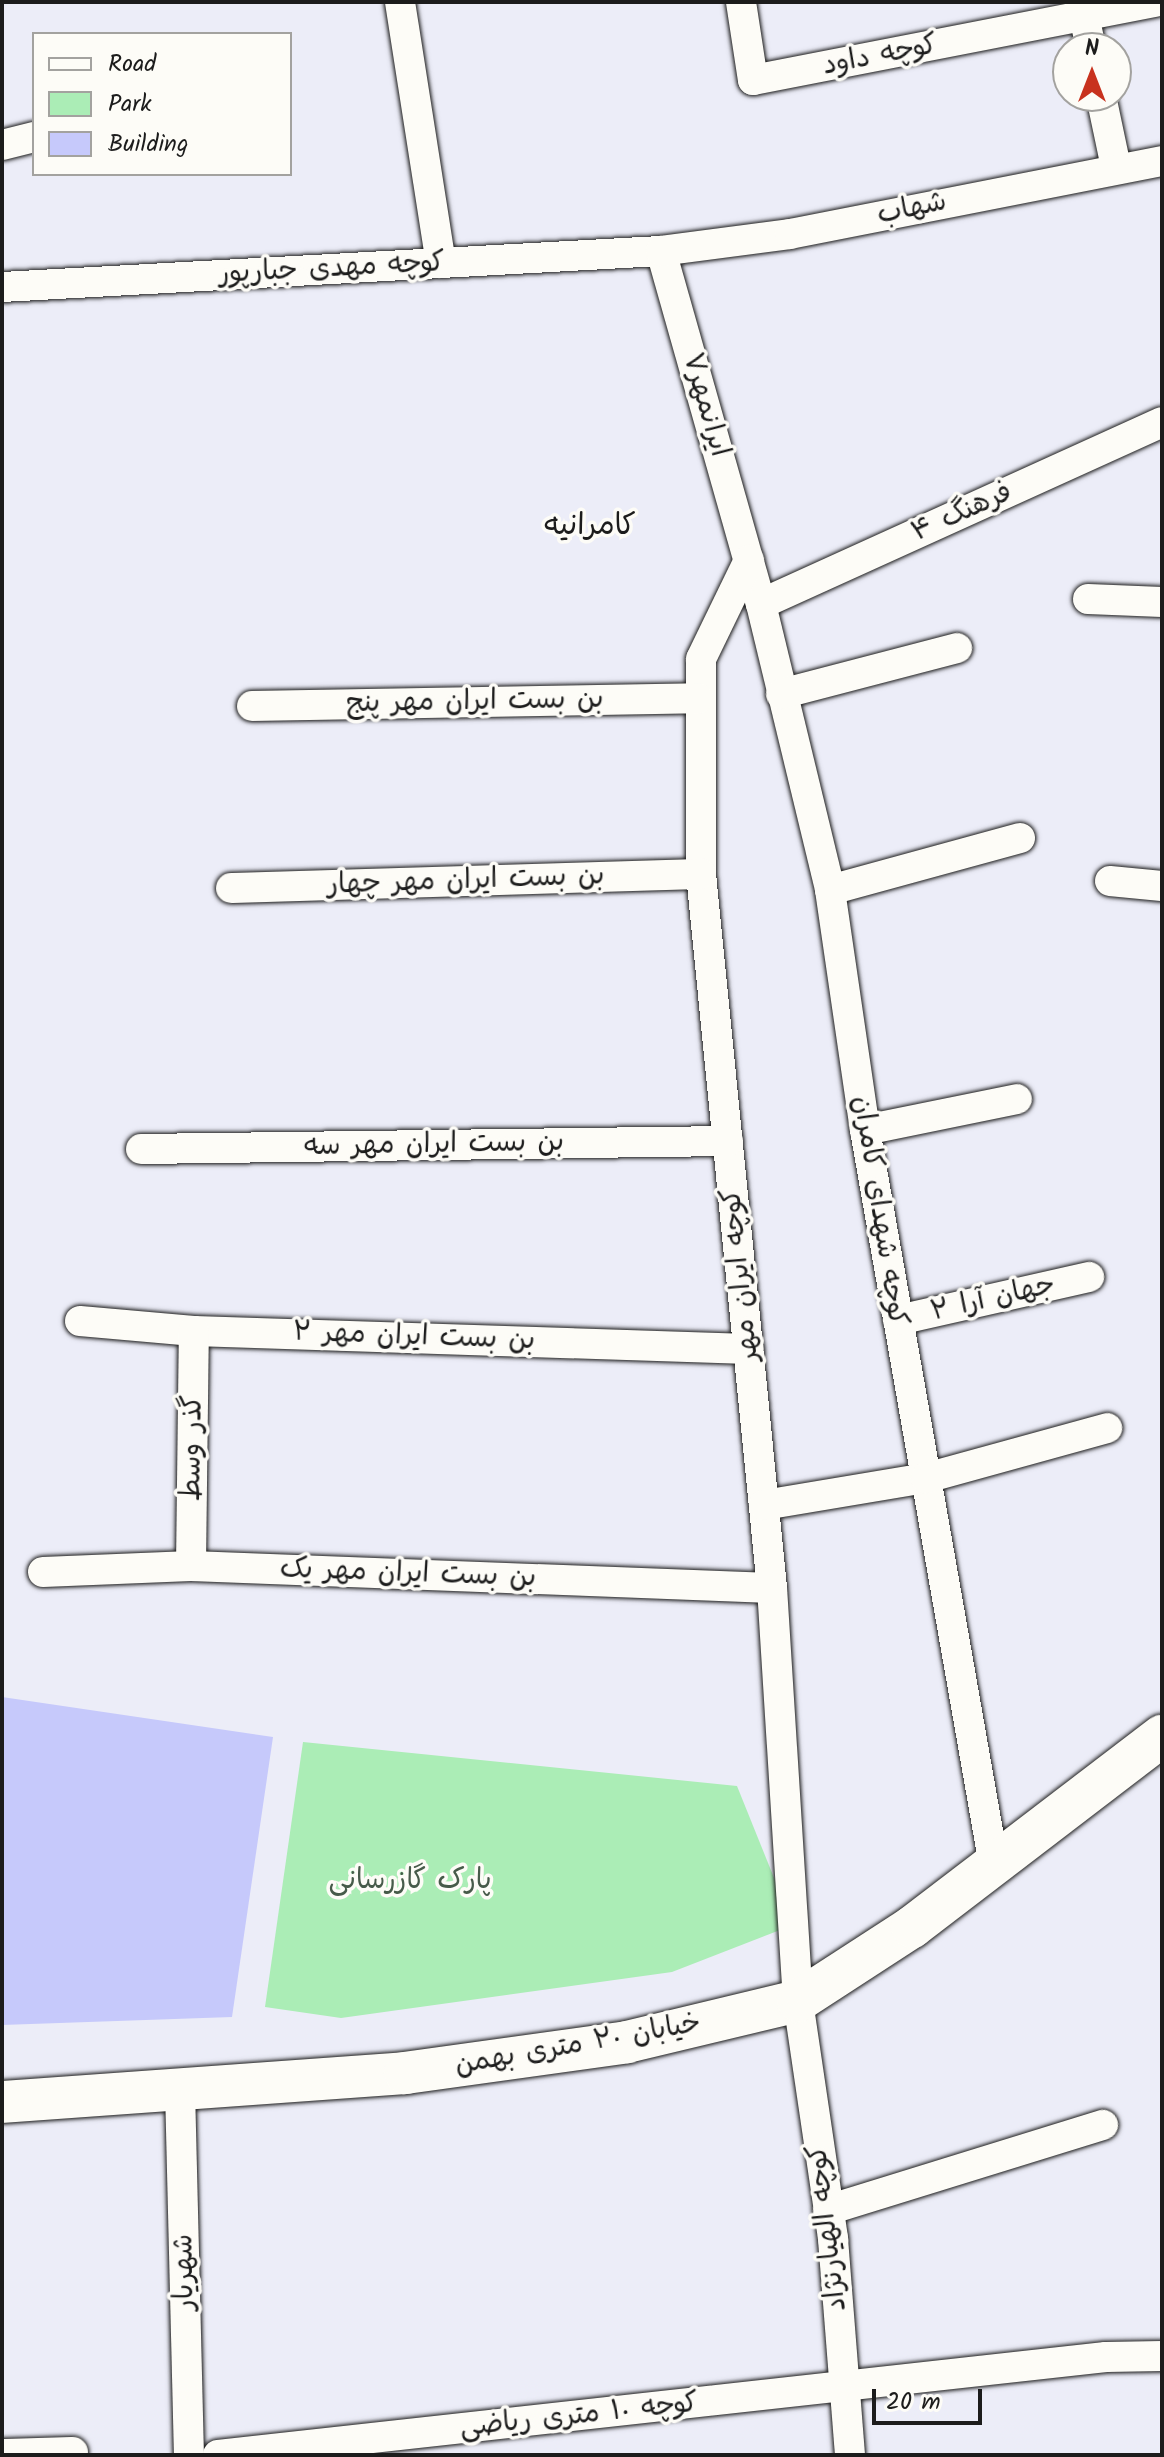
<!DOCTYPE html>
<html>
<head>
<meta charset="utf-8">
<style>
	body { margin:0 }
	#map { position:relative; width:1164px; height:2457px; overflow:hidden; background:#ecedf8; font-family:Kalam,"Playpen Sans Arabic",sans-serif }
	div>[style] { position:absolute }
	.green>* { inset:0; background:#abedb6 }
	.building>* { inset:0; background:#c6c9fb }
	.roads { filter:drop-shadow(0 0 2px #1c1c1c) drop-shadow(0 0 2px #1c1c1c) }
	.street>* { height:30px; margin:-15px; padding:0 15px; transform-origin:15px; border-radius:15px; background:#fdfcf7 }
	.secondary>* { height:42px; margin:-21px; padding:0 21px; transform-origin:21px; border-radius:21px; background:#fdfcf7 }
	span { translate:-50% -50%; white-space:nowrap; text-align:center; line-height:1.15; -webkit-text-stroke:7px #fdfcf7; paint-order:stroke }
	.street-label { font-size:28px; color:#1c1c1c }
	.park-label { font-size:28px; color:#475b4a }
	.neighbourhood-label { font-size:30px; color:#1c1c1c }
	.frame { position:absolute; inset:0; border:4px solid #1c1c1c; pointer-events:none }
	.legend { position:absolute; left:32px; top:32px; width:260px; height:144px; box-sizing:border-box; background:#fdfcf7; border:2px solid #a3a29f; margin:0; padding:10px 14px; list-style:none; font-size:24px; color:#1c1c1c }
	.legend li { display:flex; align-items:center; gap:16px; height:40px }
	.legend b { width:40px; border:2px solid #a3a29f }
	.north { position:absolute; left:1052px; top:32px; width:80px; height:80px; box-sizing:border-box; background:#fdfcf7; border:2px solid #a3a29f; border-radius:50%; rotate:0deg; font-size:22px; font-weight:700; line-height:32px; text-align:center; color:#1c1c1c }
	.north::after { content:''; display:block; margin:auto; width:28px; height:36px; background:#c8321e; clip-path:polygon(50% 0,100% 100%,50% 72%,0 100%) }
	.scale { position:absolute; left:872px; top:2389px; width:110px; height:36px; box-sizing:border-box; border:4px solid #1c1c1c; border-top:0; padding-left:10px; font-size:24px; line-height:28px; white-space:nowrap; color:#1c1c1c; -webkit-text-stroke:6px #fdfcf7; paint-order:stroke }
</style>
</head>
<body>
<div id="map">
	<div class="green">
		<div style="clip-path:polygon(303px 1742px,737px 1786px,793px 1925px,672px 1972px,341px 2018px,265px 2007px)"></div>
	</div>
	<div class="building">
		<div style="clip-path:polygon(2px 1697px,273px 1737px,232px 2017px,2px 2025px)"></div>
	</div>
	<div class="roads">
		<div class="street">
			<div style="left:400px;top:2px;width:264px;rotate:81.1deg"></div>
			<div style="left:741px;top:2px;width:79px;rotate:81.3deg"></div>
			<div style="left:753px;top:80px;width:410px;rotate:-11deg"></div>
			<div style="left:1081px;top:2px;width:47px;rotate:77.7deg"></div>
			<div style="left:1101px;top:96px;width:73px;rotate:78.1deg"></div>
			<div style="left:2px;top:145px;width:33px;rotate:-14deg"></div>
			<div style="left:661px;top:251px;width:367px;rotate:74.2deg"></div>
			<div style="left:761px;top:604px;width:294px;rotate:76.4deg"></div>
			<div style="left:830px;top:890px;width:243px;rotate:81.7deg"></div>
			<div style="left:865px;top:1130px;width:746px;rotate:80.05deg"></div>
			<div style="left:2px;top:287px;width:660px;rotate:-3.13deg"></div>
			<div style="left:661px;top:251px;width:130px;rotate:-7.5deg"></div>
			<div style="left:790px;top:234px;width:379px;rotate:-11.1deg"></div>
			<div style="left:749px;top:560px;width:110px;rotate:115.9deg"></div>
			<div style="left:701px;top:659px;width:215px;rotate:90deg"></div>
			<div style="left:701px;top:874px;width:718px;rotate:84.32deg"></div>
			<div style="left:772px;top:1588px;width:414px;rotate:86.4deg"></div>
			<div style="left:798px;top:2001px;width:241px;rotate:81.6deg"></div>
			<div style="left:833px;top:2239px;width:217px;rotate:85.5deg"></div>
			<div style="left:1088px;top:599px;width:74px;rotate:2.3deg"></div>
			<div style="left:761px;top:604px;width:440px;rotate:-24.4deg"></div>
			<div style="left:781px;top:694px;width:182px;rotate:-14.6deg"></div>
			<div style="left:252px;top:706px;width:446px;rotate:-1deg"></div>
			<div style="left:1110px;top:881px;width:52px;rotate:5.5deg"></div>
			<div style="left:231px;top:888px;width:470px;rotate:-1.7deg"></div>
			<div style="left:830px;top:890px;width:197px;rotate:-15.3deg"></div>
			<div style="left:865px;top:1130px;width:155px;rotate:-11.5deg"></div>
			<div style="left:141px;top:1149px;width:587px;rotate:-0.78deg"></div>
			<div style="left:898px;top:1320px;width:196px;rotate:-12.7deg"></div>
			<div style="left:80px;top:1321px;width:114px;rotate:5deg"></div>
			<div style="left:194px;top:1331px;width:555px;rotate:1.86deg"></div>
			<div style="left:764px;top:1505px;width:164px;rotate:-9.5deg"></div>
			<div style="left:926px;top:1478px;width:188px;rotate:-15.4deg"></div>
			<div style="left:191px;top:1566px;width:235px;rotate:-89.3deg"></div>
			<div style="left:43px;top:1572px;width:148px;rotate:-2.3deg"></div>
			<div style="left:191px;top:1566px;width:581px;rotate:2.17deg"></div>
			<div style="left:180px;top:2089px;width:366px;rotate:88.6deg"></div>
			<div style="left:828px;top:2210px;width:288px;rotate:-17.2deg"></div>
			<div style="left:2px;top:2454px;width:71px;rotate:-1.6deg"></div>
			<div style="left:218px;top:2455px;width:893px;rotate:-6.3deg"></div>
			<div style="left:1106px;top:2357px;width:56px;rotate:-1deg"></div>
		</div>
		<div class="secondary">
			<div style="left:2px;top:2102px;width:404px;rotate:-4.1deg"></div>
			<div style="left:405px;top:2073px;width:224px;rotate:-7.9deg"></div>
			<div style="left:627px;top:2042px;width:176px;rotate:-13.5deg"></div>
			<div style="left:798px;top:2001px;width:136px;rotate:-33deg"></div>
			<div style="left:912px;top:1927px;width:315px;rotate:-37.4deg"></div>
		</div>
	</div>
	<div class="street-label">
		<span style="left:880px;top:56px;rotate:-11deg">کوچه داود</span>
		<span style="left:912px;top:209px;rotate:-12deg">شهاب</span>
		<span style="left:332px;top:269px;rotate:-3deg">کوچه مهدی جبارپور</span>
		<span style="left:705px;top:405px;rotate:74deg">ایرانمهر۷</span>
		<span style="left:962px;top:513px;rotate:-24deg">فرهنگ ۴</span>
		<span style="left:475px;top:702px;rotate:-1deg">بن بست ایران مهر پنج</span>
		<span style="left:466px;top:881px;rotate:-2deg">بن بست ایران مهر چهار</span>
		<span style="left:434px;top:1145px;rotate:-1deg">بن بست ایران مهر سه</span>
		<span style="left:879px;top:1211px;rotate:81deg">کوچه شهدای کامران</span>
		<span style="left:741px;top:1275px;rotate:-96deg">کوچه ایران مهر</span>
		<span style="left:993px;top:1299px;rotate:-13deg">جهان آرا ۲</span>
		<span style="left:414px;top:1337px;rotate:2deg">۲ بن بست ایران مهر</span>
		<span style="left:193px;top:1448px;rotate:-89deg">گذر وسط</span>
		<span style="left:408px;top:1574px;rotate:2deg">بن بست ایران مهر یک</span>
		<span style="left:578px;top:2045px;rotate:-10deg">خیابان ۲۰ متری بهمن</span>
		<span style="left:828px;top:2228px;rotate:-97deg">کوچه الهیارنژاد</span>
		<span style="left:185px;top:2272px;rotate:-91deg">شهریار</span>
		<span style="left:579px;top:2416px;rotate:-6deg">کوچه ۱۰ متری ریاضی</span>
	</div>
	<div class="park-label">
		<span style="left:410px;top:1881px">پارک گازرسانی</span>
	</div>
	<div class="neighbourhood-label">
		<span style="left:590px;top:526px">کامرانیه</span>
	</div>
	<div class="frame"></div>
	<ul class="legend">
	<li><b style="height:10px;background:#fdfcf7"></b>Road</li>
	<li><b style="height:22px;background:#abedb6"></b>Park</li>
	<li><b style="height:22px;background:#c6c9fb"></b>Building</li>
	</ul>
	<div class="north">N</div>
	<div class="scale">20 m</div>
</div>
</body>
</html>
